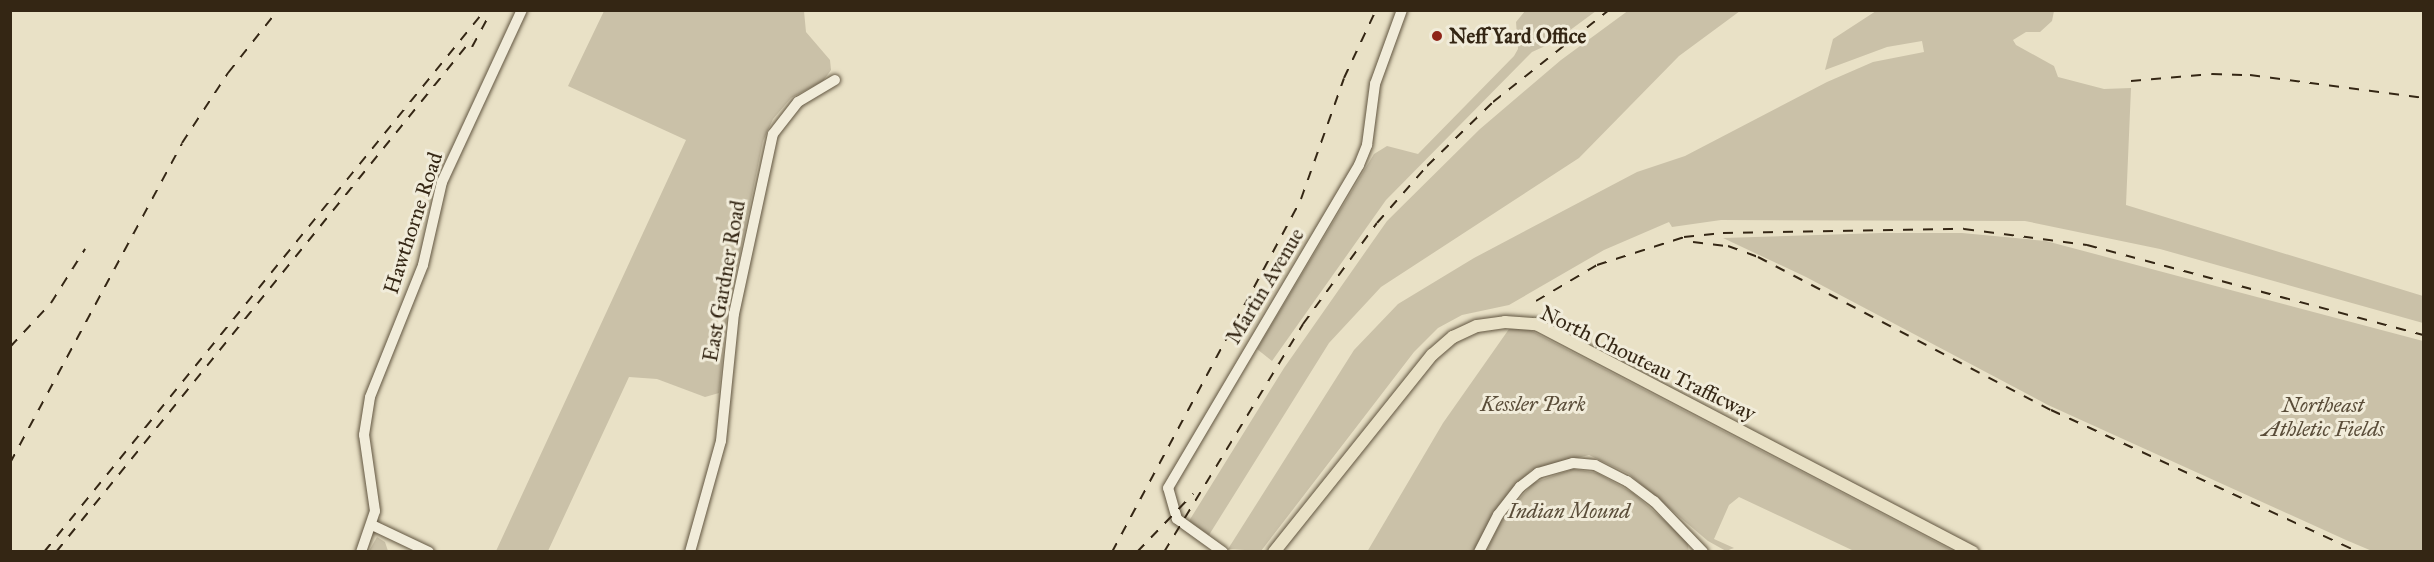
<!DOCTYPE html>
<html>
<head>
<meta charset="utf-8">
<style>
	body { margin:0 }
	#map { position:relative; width:2434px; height:562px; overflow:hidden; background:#e9e1c6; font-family:"IM FELL Great Primer",serif }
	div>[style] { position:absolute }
	.green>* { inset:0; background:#cac1a8 }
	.roads { filter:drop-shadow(0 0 2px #615540) drop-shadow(0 0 2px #615540) }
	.minor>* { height:10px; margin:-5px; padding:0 5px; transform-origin:5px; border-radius:5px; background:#f1ecda }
	.major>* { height:12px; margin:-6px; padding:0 6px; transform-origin:6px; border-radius:6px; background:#e9e1c6 }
	.rail>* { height:2px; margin-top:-1px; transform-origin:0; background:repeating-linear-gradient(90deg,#342614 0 10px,transparent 0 20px) }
	.dots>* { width:16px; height:16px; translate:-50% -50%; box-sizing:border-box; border:3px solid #f1ecda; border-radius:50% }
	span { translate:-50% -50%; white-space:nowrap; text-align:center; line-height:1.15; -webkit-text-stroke:6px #f1ecda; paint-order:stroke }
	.poi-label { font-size:21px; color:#342614; font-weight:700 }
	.left { translate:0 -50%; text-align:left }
	.street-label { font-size:21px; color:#342614 }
	.park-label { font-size:21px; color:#5a4d39; font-style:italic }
	.frame { position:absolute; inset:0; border:12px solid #342614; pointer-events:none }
</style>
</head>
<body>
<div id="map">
	<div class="green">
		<div style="clip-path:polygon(1629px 10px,1740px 11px,1679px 56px,1579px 158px,1381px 287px,1329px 343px,1209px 535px,1189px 521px,1284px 368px,1387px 221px,1480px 129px,1561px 60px)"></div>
		<div style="clip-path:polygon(604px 11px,804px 11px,806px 32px,830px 60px,831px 70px,823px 81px,791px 98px,773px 119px,763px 141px,726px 322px,719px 393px,705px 397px,657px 379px,629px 377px,548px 551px,496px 551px,686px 140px,568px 86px)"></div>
		<div style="clip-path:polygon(1525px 11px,1596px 11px,1554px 42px,1532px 52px,1386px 200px,1272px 361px,1257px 349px,1374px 154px,1387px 146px,1418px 154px,1514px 56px,1518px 49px,1516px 22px)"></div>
		<div style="clip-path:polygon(1876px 11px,2054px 11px,2052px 21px,2040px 32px,2026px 32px,2013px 40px,2016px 45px,2054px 66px,2058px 77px,2104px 89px,2131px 88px,2126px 205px,2423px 296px,2423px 323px,2160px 249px,2025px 221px,1721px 220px,1672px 227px,1669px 222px,1604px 250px,1509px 305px,1462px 315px,1438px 328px,1414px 352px,1261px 551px,1228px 549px,1354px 350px,1398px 304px,1474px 258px,1637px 172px,1685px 156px,1827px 82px,1873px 62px,1924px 52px,1922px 41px,1887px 47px,1825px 70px,1833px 39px)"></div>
		<div style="clip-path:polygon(1881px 233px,1962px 233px,2046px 241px,2423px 341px,2423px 551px,2372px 551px,2346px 540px,2048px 405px,1806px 277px,1723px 238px)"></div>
		<div style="clip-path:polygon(1516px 327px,1526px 328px,1953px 551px,1854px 551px,1739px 497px,1729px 505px,1714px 539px,1734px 548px,1726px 551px,1708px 541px,1629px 474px,1589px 455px,1531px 470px,1492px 519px,1476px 551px,1367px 552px,1443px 423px,1509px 329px)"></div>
		<div style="clip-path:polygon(1573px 469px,1597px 473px,1633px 493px,1687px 540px,1689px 552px,1486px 552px,1501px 521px,1533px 483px)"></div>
		<div style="clip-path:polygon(377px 537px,385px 542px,388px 551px,369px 551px)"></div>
	</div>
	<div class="roads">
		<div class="minor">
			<div style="left:372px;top:525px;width:63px;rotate:25.3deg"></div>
			<div style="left:361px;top:552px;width:43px;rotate:-71.1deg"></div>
			<div style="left:375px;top:511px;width:77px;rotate:-98.2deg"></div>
			<div style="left:364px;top:435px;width:38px;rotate:-81deg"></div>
			<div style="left:370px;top:397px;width:142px;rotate:-68.1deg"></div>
			<div style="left:423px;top:265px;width:85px;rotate:-77.1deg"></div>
			<div style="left:442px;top:182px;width:190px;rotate:-65.1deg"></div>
			<div style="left:690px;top:552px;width:115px;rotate:-74.4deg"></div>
			<div style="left:721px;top:441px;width:128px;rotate:-84.2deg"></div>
			<div style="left:734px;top:314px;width:184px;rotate:-77.8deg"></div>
			<div style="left:773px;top:134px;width:41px;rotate:-52deg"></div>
			<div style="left:798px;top:102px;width:43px;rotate:-30.7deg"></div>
			<div style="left:1223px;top:552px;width:57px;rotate:-144.3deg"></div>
			<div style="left:1177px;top:519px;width:32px;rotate:-106deg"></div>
			<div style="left:1168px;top:488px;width:375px;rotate:-59.4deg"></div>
			<div style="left:1359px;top:165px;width:22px;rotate:-68deg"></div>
			<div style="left:1367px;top:145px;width:62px;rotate:-82.5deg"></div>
			<div style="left:1375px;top:84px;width:79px;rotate:-70deg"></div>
			<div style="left:1479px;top:552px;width:42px;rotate:-62.8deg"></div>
			<div style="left:1498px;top:515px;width:36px;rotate:-52deg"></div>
			<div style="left:1520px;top:487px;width:23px;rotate:-38deg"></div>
			<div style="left:1538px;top:473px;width:36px;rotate:-16deg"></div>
			<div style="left:1573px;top:463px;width:22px;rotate:5deg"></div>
			<div style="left:1595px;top:465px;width:36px;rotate:27deg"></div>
			<div style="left:1627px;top:481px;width:34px;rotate:37deg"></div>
			<div style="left:1654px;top:501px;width:71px;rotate:46.1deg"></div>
		</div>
		<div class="major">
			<div style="left:1274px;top:552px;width:253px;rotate:-51.3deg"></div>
			<div style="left:1432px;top:355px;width:28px;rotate:-41deg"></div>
			<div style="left:1453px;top:337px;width:26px;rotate:-25deg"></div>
			<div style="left:1477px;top:326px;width:28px;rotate:-8deg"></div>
			<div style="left:1505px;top:322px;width:31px;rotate:4deg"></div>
			<div style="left:1536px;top:324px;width:493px;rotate:27.6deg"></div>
		</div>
	</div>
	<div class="rail">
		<div style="left:472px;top:47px;width:42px;rotate:-61.6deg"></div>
		<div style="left:2131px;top:81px;width:81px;rotate:-4.9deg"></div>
		<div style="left:2212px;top:74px;width:38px;rotate:2deg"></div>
		<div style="left:2250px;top:75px;width:176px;rotate:7.5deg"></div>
		<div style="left:1693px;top:242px;width:35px;rotate:7deg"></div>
		<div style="left:1728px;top:246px;width:32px;rotate:20deg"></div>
		<div style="left:1758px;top:257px;width:331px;rotate:27.6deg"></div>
		<div style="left:2051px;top:410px;width:339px;rotate:24.8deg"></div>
		<div style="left:1536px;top:301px;width:71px;rotate:-30.5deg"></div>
		<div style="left:1597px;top:265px;width:91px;rotate:-17.8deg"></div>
		<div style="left:1684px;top:237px;width:39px;rotate:-6deg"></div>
		<div style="left:1723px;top:233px;width:241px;rotate:-1deg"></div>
		<div style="left:1964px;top:229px;width:124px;rotate:7.4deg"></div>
		<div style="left:2087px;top:245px;width:349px;rotate:15deg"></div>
		<div style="left:10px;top:347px;width:60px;rotate:-47deg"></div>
		<div style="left:51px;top:303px;width:64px;rotate:-57.8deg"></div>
		<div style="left:10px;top:463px;width:363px;rotate:-61.7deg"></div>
		<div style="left:182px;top:143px;width:84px;rotate:-56.7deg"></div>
		<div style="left:228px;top:73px;width:80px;rotate:-51.6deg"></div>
		<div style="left:44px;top:552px;width:699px;rotate:-50.87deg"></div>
		<div style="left:56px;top:552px;width:660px;rotate:-50.96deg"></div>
		<div style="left:1112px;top:552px;width:400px;rotate:-61.8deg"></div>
		<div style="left:1301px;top:199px;width:128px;rotate:-70.4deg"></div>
		<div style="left:1344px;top:78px;width:75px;rotate:-64.8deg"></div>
		<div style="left:1137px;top:552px;width:81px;rotate:-46deg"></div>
		<div style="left:1164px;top:552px;width:267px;rotate:-58.6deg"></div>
		<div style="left:1303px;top:324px;width:125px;rotate:-53.8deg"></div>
		<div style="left:1377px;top:223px;width:76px;rotate:-48.7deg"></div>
		<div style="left:1427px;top:166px;width:92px;rotate:-44.1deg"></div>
		<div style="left:1493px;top:102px;width:148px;rotate:-38.4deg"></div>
	</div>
	<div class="dots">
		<div style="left:1437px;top:36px;background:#8f2418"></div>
	</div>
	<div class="poi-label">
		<span class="left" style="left:1449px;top:36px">Neff Yard Office</span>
	</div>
	<div class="street-label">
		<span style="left:413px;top:223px;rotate:-72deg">Hawthorne Road</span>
		<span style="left:724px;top:281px;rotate:-80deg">East Gardner Road</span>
		<span style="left:1265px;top:286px;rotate:-59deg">Martin Avenue</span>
		<span style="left:1648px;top:363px;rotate:26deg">North Chouteau Trafficway</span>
	</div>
	<div class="park-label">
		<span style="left:1533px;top:404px">Kessler Park</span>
		<span style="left:2323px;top:417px">Northeast<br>Athletic Fields</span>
		<span style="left:1569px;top:511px">Indian Mound</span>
	</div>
	<div class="frame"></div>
</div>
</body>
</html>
